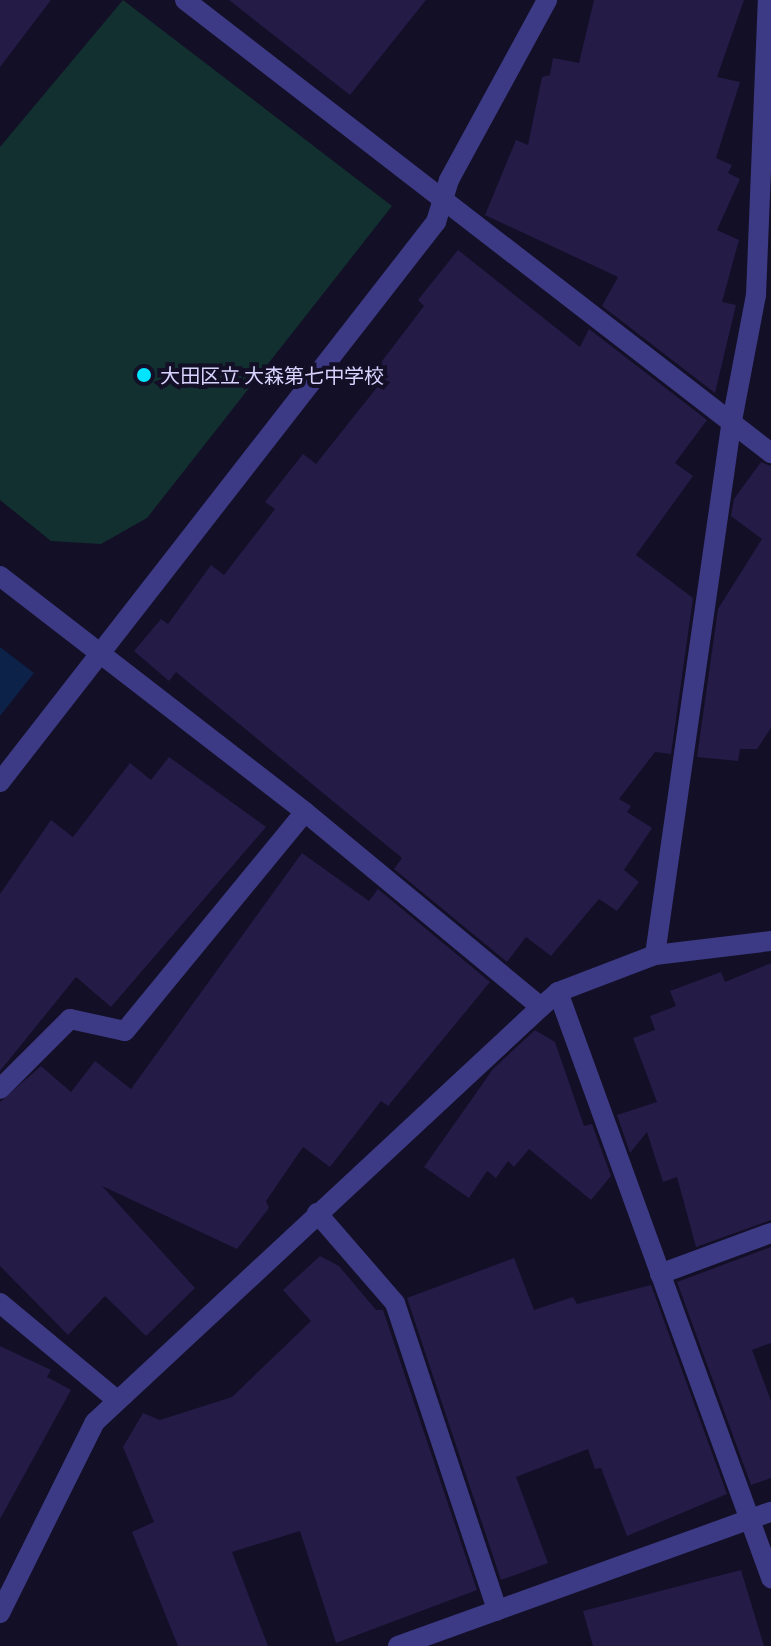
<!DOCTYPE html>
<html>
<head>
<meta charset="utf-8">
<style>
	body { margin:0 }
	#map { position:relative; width:771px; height:1646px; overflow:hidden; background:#130f26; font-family:Manrope,"Noto Sans JP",sans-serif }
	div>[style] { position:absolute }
	.green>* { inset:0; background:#12302f }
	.water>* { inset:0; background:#0c2248 }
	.building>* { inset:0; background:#241b47 }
	.minor>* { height:20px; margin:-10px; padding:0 10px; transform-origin:10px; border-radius:10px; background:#3d3a85 }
	.dots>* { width:22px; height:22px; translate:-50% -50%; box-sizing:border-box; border:4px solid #130f26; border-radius:50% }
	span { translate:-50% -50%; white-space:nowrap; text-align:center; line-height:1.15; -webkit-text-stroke:8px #130f26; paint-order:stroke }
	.poi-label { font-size:20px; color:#d9d4ff }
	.left { translate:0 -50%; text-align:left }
</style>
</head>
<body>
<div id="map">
	<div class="green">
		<div style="clip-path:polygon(123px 0,392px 206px,147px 518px,101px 544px,51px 541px,0 500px,0 147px)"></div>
	</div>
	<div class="water">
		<div style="clip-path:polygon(0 647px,34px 673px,0 716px)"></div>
	</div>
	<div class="building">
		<div style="clip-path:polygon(0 0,51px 0,0 67px)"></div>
		<div style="clip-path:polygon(229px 0,426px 0,350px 95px)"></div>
		<div style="clip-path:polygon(594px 0,744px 0,717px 77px,740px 82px,716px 158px,732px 165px,728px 173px,740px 179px,717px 230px,739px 240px,722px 302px,736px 305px,715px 393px,602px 306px,618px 277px,485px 215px,516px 140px,528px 145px,542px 77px,550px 75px,553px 58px,579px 63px)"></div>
		<div style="clip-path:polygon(458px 250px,580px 347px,589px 329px,707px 420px,675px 463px,693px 476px,636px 555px,693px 598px,671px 754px,655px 752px,619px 799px,631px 806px,627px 812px,652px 828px,624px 870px,639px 882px,617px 911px,599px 899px,551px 956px,526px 937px,507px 962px,394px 869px,402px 858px,176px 672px,169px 681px,134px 651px,161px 619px,168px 624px,211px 565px,224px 575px,275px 509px,265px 502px,303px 454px,316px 464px,386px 376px,376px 369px,424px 306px,418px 300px)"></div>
		<div style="clip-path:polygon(761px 462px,771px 466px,771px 728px,757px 749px,740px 749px,738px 761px,697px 757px,718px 609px,762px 539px,731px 516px,734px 499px)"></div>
		<div style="clip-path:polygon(169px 757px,266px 827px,111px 1007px,76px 977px,0 1071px,0 894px,51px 820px,73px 837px,130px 763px,151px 780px)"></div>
		<div style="clip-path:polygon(302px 853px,369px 901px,378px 889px,490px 982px,388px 1106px,381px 1101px,330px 1167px,303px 1147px,266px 1201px,269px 1208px,237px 1249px,102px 1186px,195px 1288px,146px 1336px,105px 1296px,68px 1335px,0 1266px,0 1102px,41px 1066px,71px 1092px,95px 1061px,131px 1089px)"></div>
		<div style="clip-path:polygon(771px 963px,771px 1220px,696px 1247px,677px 1177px,663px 1182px,647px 1132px,630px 1153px,617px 1115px,657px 1102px,633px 1038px,655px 1030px,650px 1016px,676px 1006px,670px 991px,721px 972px,725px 982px)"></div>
		<div style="clip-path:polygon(535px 1030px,555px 1042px,584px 1126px,592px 1124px,611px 1176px,591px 1200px,529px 1149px,514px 1167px,508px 1161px,496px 1178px,487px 1171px,469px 1198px,424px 1167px,493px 1069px)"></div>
		<div style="clip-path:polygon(771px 1247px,771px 1343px,752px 1350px,771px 1401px,771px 1478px,751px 1485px,677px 1282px)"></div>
		<div style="clip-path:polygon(320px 1256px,339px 1266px,376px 1310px,383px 1310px,477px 1590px,336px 1643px,300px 1531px,232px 1552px,268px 1646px,178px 1646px,132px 1532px,154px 1522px,123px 1447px,143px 1413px,160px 1420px,232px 1397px,311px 1321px,283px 1290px)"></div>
		<div style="clip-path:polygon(514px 1258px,534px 1310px,573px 1297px,577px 1304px,651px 1285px,727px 1494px,627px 1536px,601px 1468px,595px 1469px,588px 1449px,516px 1477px,548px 1563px,501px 1580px,407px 1298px)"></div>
		<div style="clip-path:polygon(0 1346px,51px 1370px,47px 1377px,71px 1390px,0 1519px)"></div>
		<div style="clip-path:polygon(741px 1570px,764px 1646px,593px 1646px,583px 1611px)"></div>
	</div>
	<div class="minor">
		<div style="left:185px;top:0;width:741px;rotate:37.71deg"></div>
		<div style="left:0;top:576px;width:386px;rotate:37.7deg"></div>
		<div style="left:305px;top:812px;width:306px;rotate:39.6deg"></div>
		<div style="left:0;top:782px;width:710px;rotate:-52.1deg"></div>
		<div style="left:436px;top:222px;width:44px;rotate:-72.8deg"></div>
		<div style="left:449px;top:180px;width:205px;rotate:-61.4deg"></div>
		<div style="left:655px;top:955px;width:534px;rotate:-81.82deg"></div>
		<div style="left:731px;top:426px;width:133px;rotate:-79.2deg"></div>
		<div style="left:756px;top:295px;width:295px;rotate:-87.7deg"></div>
		<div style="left:558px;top:992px;width:624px;rotate:70.02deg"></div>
		<div style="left:0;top:1089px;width:99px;rotate:-45deg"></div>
		<div style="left:70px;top:1019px;width:56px;rotate:12.3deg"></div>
		<div style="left:125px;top:1031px;width:283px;rotate:-50.6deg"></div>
		<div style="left:317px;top:1213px;width:119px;rotate:49.1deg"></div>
		<div style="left:395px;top:1303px;width:324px;rotate:71.6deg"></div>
		<div style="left:660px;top:1274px;width:118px;rotate:-20.3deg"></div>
		<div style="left:0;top:1303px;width:152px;rotate:39.7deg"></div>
		<div style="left:0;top:1613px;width:213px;rotate:-63.6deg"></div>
		<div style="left:95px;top:1422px;width:609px;rotate:-42.94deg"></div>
		<div style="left:541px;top:1007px;width:23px;rotate:-41deg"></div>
		<div style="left:558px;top:992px;width:104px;rotate:-20.9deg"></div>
		<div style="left:655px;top:955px;width:117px;rotate:-6.9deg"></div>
		<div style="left:398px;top:1646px;width:396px;rotate:-19.8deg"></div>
	</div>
	<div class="dots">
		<div style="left:144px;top:375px;background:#00e5ff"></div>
	</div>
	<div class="poi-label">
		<span class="left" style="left:160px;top:375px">大田区立 大森第七中学校</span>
	</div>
</div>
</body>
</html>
